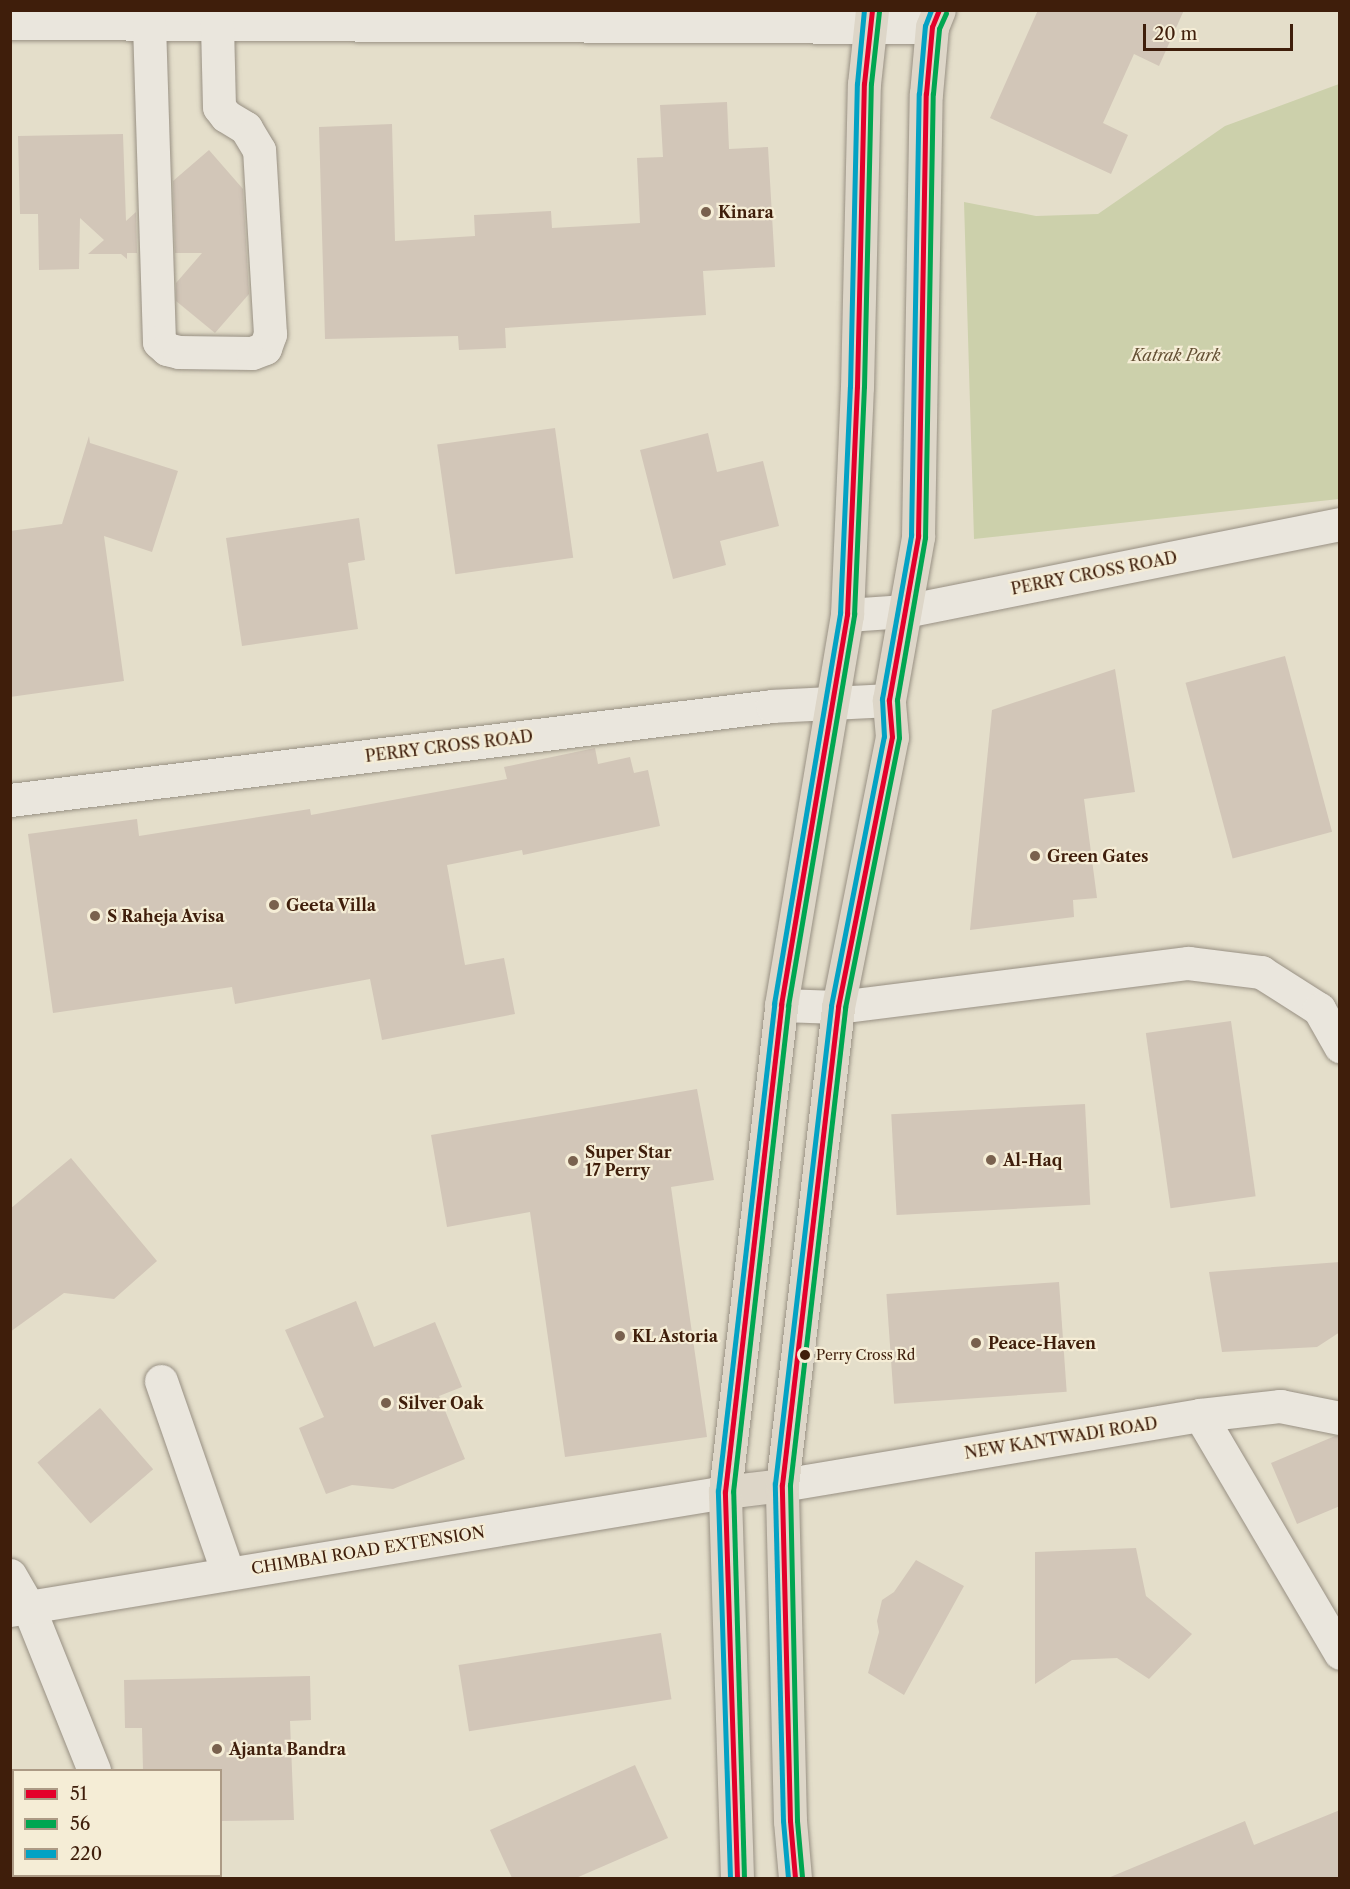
<!DOCTYPE html>
<html>
<head>
<meta charset="utf-8">
<style>
	body { margin:0 }
	#map { position:relative; width:1350px; height:1889px; overflow:hidden; background:#e4deca; font-family:"Libre Caslon Text",serif }
	div>[style] { position:absolute }
	.green>* { inset:0; background:#ccd0ab }
	.building>* { inset:0; background:#d2c6b8; transform-origin:0 0 }
	.roads { filter:drop-shadow(0 0 2px #989083) drop-shadow(0 0 2px #989083) }
	.minor>* { height:33px; margin:-16.5px; padding:0 16.5px; transform-origin:16.5px; border-radius:16.5px; background:#eae6dd }
	.major>* { height:33px; margin:-16.5px; padding:0 16.5px; transform-origin:16.5px; border-radius:16.5px; background:#ddd6c8 }
	.bus-1>* { height:4.5px; margin:-2.25px; padding:0 2.25px; transform-origin:2.25px; border-radius:2.25px; background:#e4002b }
	.bus-2>* { height:4.5px; margin:-2.25px; padding:0 2.25px; transform-origin:2.25px; border-radius:2.25px; background:#00a651 }
	.bus-3>* { height:4.5px; margin:-2.25px; padding:0 2.25px; transform-origin:2.25px; border-radius:2.25px; background:#03a2c4 }
	.dots>* { width:16px; height:16px; translate:-50% -50%; box-sizing:border-box; border:3px solid #f5edd6; border-radius:50% }
	span { translate:-50% -50%; white-space:nowrap; text-align:center; line-height:1.15; -webkit-text-stroke:4.5px #f5edd6; paint-order:stroke }
	.bus-label { font-size:14px; color:#3f1e0b }
	.left { translate:0 -50%; text-align:left }
	.poi-label { font-size:16px; color:#3f1e0b; font-weight:700 }
	.park-label { font-size:16px; color:#645034; font-style:italic }
	.street-label { font-size:16px; color:#3f1e0b }
	.frame { position:absolute; inset:0; border:12px solid #3f1e0b; pointer-events:none }
	.legend { position:absolute; left:12px; top:1769px; width:210px; height:108px; box-sizing:border-box; background:#f5edd6; border:2px solid #ac9a85; margin:0; padding:8px 10px; list-style:none; font-size:18px; color:#3f1e0b }
	.legend li { display:flex; align-items:center; gap:12px; height:30px }
	.legend b { width:30px; border:2px solid #ac9a85 }
	.scale { position:absolute; left:1143px; top:24px; width:150px; height:27px; box-sizing:border-box; border:3px solid #3f1e0b; border-top:0; padding-left:8px; font-size:18px; line-height:21px; white-space:nowrap; color:#3f1e0b; -webkit-text-stroke:4px #f5edd6; paint-order:stroke }
</style>
</head>
<body>
<div id="map">
	<div class="green">
		<div style="clip-path:polygon(1339px 84px,1339px 499px,974px 539px,964px 202px,1036px 216px,1098px 214px,1225px 126px)"></div>
	</div>
	<div class="building">
		<div style="clip-path:polygon(1038px 10px,1184px 10px,1159px 66px,1134px 54px,1103px 123px,1128px 135px,1111px 174px,990px 118px)"></div>
		<div style="clip-path:polygon(727px 102px,729px 149px,768px 147px,775px 267px,703px 271px,706px 315px,505px 328px,506px 348px,459px 350px,458px 336px,325px 339px,319px 127px,392px 124px,395px 241px,475px 236px,474px 215px,551px 211px,552px 228px,640px 223px,637px 158px,663px 157px,660px 105px)"></div>
		<div style="clip-path:polygon(123px 134px,126px 221px,136px 212px,137px 253px,127px 253px,127px 259px,121px 254px,88px 254px,104px 240px,80px 218px,79px 269px,39px 270px,38px 214px,20px 214px,18px 136px)"></div>
		<div style="clip-path:polygon(209px 150px,243px 189px,249px 294px,215px 333px,176px 301px,176px 283px,202px 253px,175px 253px,173px 181px)"></div>
		<div style="left:555px;top:428px;width:131px;height:119px;rotate:82deg"></div>
		<div style="clip-path:polygon(708px 433px,717px 472px,763px 461px,779px 526px,720px 541px,726px 565px,673px 579px,640px 450px)"></div>
		<div style="clip-path:polygon(89px 436px,90px 443px,178px 471px,152px 552px,104px 536px,124px 681px,10px 697px,10px 531px,62px 524px)"></div>
		<div style="clip-path:polygon(359px 518px,365px 560px,348px 563px,358px 629px,242px 646px,226px 538px)"></div>
		<div style="left:1285px;top:656px;width:182px;height:103px;rotate:75deg"></div>
		<div style="clip-path:polygon(1115px 669px,1135px 792px,1084px 799px,1097px 898px,1073px 900px,1074px 917px,970px 930px,992px 710px)"></div>
		<div style="clip-path:polygon(595px 748px,598px 764px,630px 757px,634px 773px,648px 770px,660px 826px,523px 855px,522px 850px,447px 865px,465px 965px,504px 958px,515px 1014px,382px 1040px,370px 979px,235px 1004px,232px 987px,53px 1013px,28px 834px,137px 819px,139px 836px,310px 809px,311px 815px,507px 779px,504px 767px)"></div>
		<div style="left:1231px;top:1021px;width:177px;height:86px;rotate:82deg"></div>
		<div style="clip-path:polygon(697px 1089px,714px 1180px,671px 1187px,707px 1437px,565px 1457px,530px 1212px,447px 1227px,431px 1135px)"></div>
		<div style="left:1085px;top:1104px;width:101px;height:194px;rotate:87deg"></div>
		<div style="clip-path:polygon(71px 1158px,157px 1261px,114px 1299px,64px 1293px,10px 1332px,10px 1209px)"></div>
		<div style="clip-path:polygon(1340px 1262px,1340px 1332px,1317px 1347px,1222px 1352px,1209px 1272px)"></div>
		<div style="left:1059px;top:1282px;width:110px;height:173px;rotate:86deg"></div>
		<div style="clip-path:polygon(356px 1301px,374px 1347px,435px 1322px,462px 1387px,439px 1396px,465px 1459px,393px 1489px,352px 1485px,326px 1494px,299px 1428px,324px 1417px,285px 1330px)"></div>
		<div style="left:100px;top:1408px;width:81px;height:83px;rotate:49deg"></div>
		<div style="clip-path:polygon(1335px 1436px,1340px 1436px,1340px 1506px,1297px 1524px,1271px 1463px)"></div>
		<div style="clip-path:polygon(1136px 1548px,1146px 1596px,1192px 1634px,1149px 1679px,1117px 1658px,1072px 1660px,1035px 1684px,1035px 1552px)"></div>
		<div style="clip-path:polygon(916px 1560px,964px 1586px,904px 1695px,868px 1673px,879px 1632px,877px 1621px,882px 1600px,894px 1592px)"></div>
		<div style="left:661px;top:1633px;width:67px;height:205px;rotate:81deg"></div>
		<div style="clip-path:polygon(310px 1676px,311px 1720px,290px 1721px,294px 1820px,220px 1821px,220px 1770px,143px 1770px,142px 1728px,125px 1728px,124px 1680px)"></div>
		<div style="clip-path:polygon(635px 1765px,668px 1838px,576px 1878px,512px 1878px,490px 1830px)"></div>
		<div style="clip-path:polygon(1340px 1810px,1340px 1878px,1108px 1878px,1245px 1821px,1254px 1845px)"></div>
	</div>
	<div class="roads">
		<div class="minor">
			<div style="left:10px;top:23px;width:922px;rotate:0.25deg"></div>
			<div style="left:149px;top:24px;width:318px;rotate:88.2deg"></div>
			<div style="left:159px;top:342px;width:11px;rotate:41deg"></div>
			<div style="left:167px;top:349px;width:12px;rotate:14deg"></div>
			<div style="left:179px;top:352px;width:73px;rotate:0.8deg"></div>
			<div style="left:252px;top:353px;width:14px;rotate:-21deg"></div>
			<div style="left:265px;top:348px;width:15px;rotate:-70deg"></div>
			<div style="left:270px;top:334px;width:184px;rotate:-93.4deg"></div>
			<div style="left:259px;top:150px;width:26px;rotate:-121deg"></div>
			<div style="left:246px;top:128px;width:23px;rotate:-149deg"></div>
			<div style="left:226px;top:116px;width:11px;rotate:-128deg"></div>
			<div style="left:219px;top:107px;width:84px;rotate:-91.4deg"></div>
			<div style="left:847px;top:615px;width:58px;rotate:-3.9deg"></div>
			<div style="left:905px;top:611px;width:444px;rotate:-11.3deg"></div>
			<div style="left:10px;top:800px;width:768px;rotate:-7.03deg"></div>
			<div style="left:772px;top:706px;width:117px;rotate:-2.9deg"></div>
			<div style="left:781px;top:1005px;width:57px;rotate:2deg"></div>
			<div style="left:838px;top:1007px;width:353px;rotate:-7.2deg"></div>
			<div style="left:1188px;top:963px;width:74px;rotate:7deg"></div>
			<div style="left:1261px;top:972px;width:69px;rotate:32.5deg"></div>
			<div style="left:1319px;top:1009px;width:43px;rotate:60.4deg"></div>
			<div style="left:161px;top:1381px;width:203px;rotate:70.8deg"></div>
			<div style="left:1200px;top:1415px;width:276px;rotate:59.5deg"></div>
			<div style="left:782px;top:1485px;width:424px;rotate:-9.5deg"></div>
			<div style="left:1200px;top:1415px;width:81px;rotate:-6.4deg"></div>
			<div style="left:1280px;top:1406px;width:61px;rotate:11.3deg"></div>
			<div style="left:10px;top:1575px;width:36px;rotate:60deg"></div>
			<div style="left:28px;top:1606px;width:177px;rotate:68.1deg"></div>
			<div style="left:10px;top:1610px;width:725px;rotate:-9.37deg"></div>
			<div style="left:135px;top:1876px;width:3px;rotate:45deg"></div>
		</div>
		<div class="major">
			<div style="left:725px;top:1492px;width:57px;rotate:-7deg"></div>
			<div style="left:737px;top:1878px;width:386px;rotate:-91.8deg"></div>
			<div style="left:725px;top:1492px;width:490px;rotate:-83.4deg"></div>
			<div style="left:781px;top:1005px;width:396px;rotate:-80.4deg"></div>
			<div style="left:847px;top:615px;width:228px;rotate:-87.5deg"></div>
			<div style="left:857px;top:387px;width:303px;rotate:-88.7deg"></div>
			<div style="left:864px;top:84px;width:74px;rotate:-83.8deg"></div>
			<div style="left:795px;top:1878px;width:57px;rotate:-95deg"></div>
			<div style="left:790px;top:1821px;width:336px;rotate:-91.4deg"></div>
			<div style="left:782px;top:1485px;width:481px;rotate:-83.3deg"></div>
			<div style="left:838px;top:1007px;width:275px;rotate:-78.7deg"></div>
			<div style="left:892px;top:737px;width:37px;rotate:-95deg"></div>
			<div style="left:889px;top:700px;width:166px;rotate:-79.9deg"></div>
			<div style="left:918px;top:537px;width:443px;rotate:-89deg"></div>
			<div style="left:926px;top:94px;width:67px;rotate:-84.9deg"></div>
			<div style="left:932px;top:27px;width:18px;rotate:-68deg"></div>
		</div>
	</div>
	<div class="bus-1">
		<div style="left:737px;top:1878px;width:386px;rotate:-91.8deg"></div>
		<div style="left:725px;top:1492px;width:490px;rotate:-83.4deg"></div>
		<div style="left:781px;top:1005px;width:396px;rotate:-80.4deg"></div>
		<div style="left:847px;top:615px;width:228px;rotate:-87.5deg"></div>
		<div style="left:857px;top:387px;width:303px;rotate:-88.7deg"></div>
		<div style="left:864px;top:84px;width:74px;rotate:-83.8deg"></div>
		<div style="left:795px;top:1878px;width:57px;rotate:-95deg"></div>
		<div style="left:790px;top:1821px;width:336px;rotate:-91.4deg"></div>
		<div style="left:782px;top:1485px;width:481px;rotate:-83.3deg"></div>
		<div style="left:838px;top:1007px;width:275px;rotate:-78.7deg"></div>
		<div style="left:892px;top:737px;width:37px;rotate:-95deg"></div>
		<div style="left:889px;top:700px;width:166px;rotate:-79.9deg"></div>
		<div style="left:918px;top:537px;width:443px;rotate:-89deg"></div>
		<div style="left:926px;top:94px;width:67px;rotate:-84.9deg"></div>
		<div style="left:932px;top:27px;width:18px;rotate:-68deg"></div>
	</div>
	<div class="bus-2">
		<div style="left:802px;top:1877px;width:56px;rotate:-95.1deg"></div>
		<div style="left:797px;top:1821px;width:336px;rotate:-91.2deg"></div>
		<div style="left:790px;top:1485px;width:480px;rotate:-83.4deg"></div>
		<div style="left:845px;top:1008px;width:275px;rotate:-78.7deg"></div>
		<div style="left:899px;top:738px;width:38px;rotate:-93deg"></div>
		<div style="left:897px;top:700px;width:164px;rotate:-80.2deg"></div>
		<div style="left:925px;top:538px;width:444px;rotate:-89deg"></div>
		<div style="left:933px;top:94px;width:65px;rotate:-84.7deg"></div>
		<div style="left:939px;top:29px;width:17px;rotate:-66deg"></div>
		<div style="left:744px;top:1878px;width:386px;rotate:-91.6deg"></div>
		<div style="left:733px;top:1492px;width:489px;rotate:-83.5deg"></div>
		<div style="left:788px;top:1006px;width:397px;rotate:-80.4deg"></div>
		<div style="left:854px;top:615px;width:228px;rotate:-87.5deg"></div>
		<div style="left:864px;top:387px;width:303px;rotate:-88.7deg"></div>
		<div style="left:871px;top:84px;width:73px;rotate:-83.7deg"></div>
	</div>
	<div class="bus-3">
		<div style="left:730px;top:1878px;width:387px;rotate:-91.8deg"></div>
		<div style="left:718px;top:1491px;width:490px;rotate:-83.4deg"></div>
		<div style="left:774px;top:1004px;width:396px;rotate:-80.4deg"></div>
		<div style="left:840px;top:614px;width:227px;rotate:-87.5deg"></div>
		<div style="left:850px;top:387px;width:303px;rotate:-88.7deg"></div>
		<div style="left:857px;top:84px;width:74px;rotate:-84.6deg"></div>
		<div style="left:788px;top:1878px;width:57px;rotate:-95deg"></div>
		<div style="left:783px;top:1821px;width:337px;rotate:-91.4deg"></div>
		<div style="left:775px;top:1484px;width:481px;rotate:-83.3deg"></div>
		<div style="left:831px;top:1006px;width:274px;rotate:-78.9deg"></div>
		<div style="left:884px;top:737px;width:38px;rotate:-93deg"></div>
		<div style="left:882px;top:699px;width:166px;rotate:-79.9deg"></div>
		<div style="left:911px;top:536px;width:442px;rotate:-89deg"></div>
		<div style="left:919px;top:94px;width:68px;rotate:-85deg"></div>
		<div style="left:925px;top:26px;width:17px;rotate:-69deg"></div>
	</div>
	<div class="dots">
		<div style="left:706px;top:212px;background:#79614e"></div>
		<div style="left:1035px;top:856px;background:#79614e"></div>
		<div style="left:274px;top:905px;background:#79614e"></div>
		<div style="left:95px;top:916px;background:#79614e"></div>
		<div style="left:991px;top:1160px;background:#79614e"></div>
		<div style="left:573px;top:1161px;background:#79614e"></div>
		<div style="left:620px;top:1336px;background:#79614e"></div>
		<div style="left:976px;top:1343px;background:#79614e"></div>
		<div style="left:805px;top:1355px;background:#3f1e0b"></div>
		<div style="left:386px;top:1403px;background:#79614e"></div>
		<div style="left:217px;top:1749px;background:#79614e"></div>
	</div>
	<div class="bus-label">
		<span class="left" style="left:816px;top:1355px">Perry Cross Rd</span>
	</div>
	<div class="poi-label">
		<span class="left" style="left:718px;top:212px">Kinara</span>
		<span class="left" style="left:1047px;top:856px">Green Gates</span>
		<span class="left" style="left:286px;top:905px">Geeta Villa</span>
		<span class="left" style="left:107px;top:916px">S Raheja Avisa</span>
		<span class="left" style="left:585px;top:1161px">Super Star<br>17 Perry</span>
		<span class="left" style="left:1003px;top:1160px">Al-Haq</span>
		<span class="left" style="left:632px;top:1336px">KL Astoria</span>
		<span class="left" style="left:988px;top:1343px">Peace-Haven</span>
		<span class="left" style="left:398px;top:1403px">Silver Oak</span>
		<span class="left" style="left:229px;top:1749px">Ajanta Bandra</span>
	</div>
	<div class="park-label">
		<span style="left:1176px;top:355px">Katrak Park</span>
	</div>
	<div class="street-label">
		<span style="left:1094px;top:573px;rotate:-11deg">PERRY CROSS ROAD</span>
		<span style="left:449px;top:746px;rotate:-7deg">PERRY CROSS ROAD</span>
		<span style="left:1061px;top:1438px;rotate:-9deg">NEW KANTWADI ROAD</span>
		<span style="left:368px;top:1550px;rotate:-9deg">CHIMBAI ROAD EXTENSION</span>
	</div>
	<div class="frame"></div>
	<ul class="legend">
	<li><b style="height:8px;background:#e4002b"></b>51</li>
	<li><b style="height:8px;background:#00a651"></b>56</li>
	<li><b style="height:8px;background:#03a2c4"></b>220</li>
	</ul>
	<div class="scale">20 m</div>
</div>
</body>
</html>
